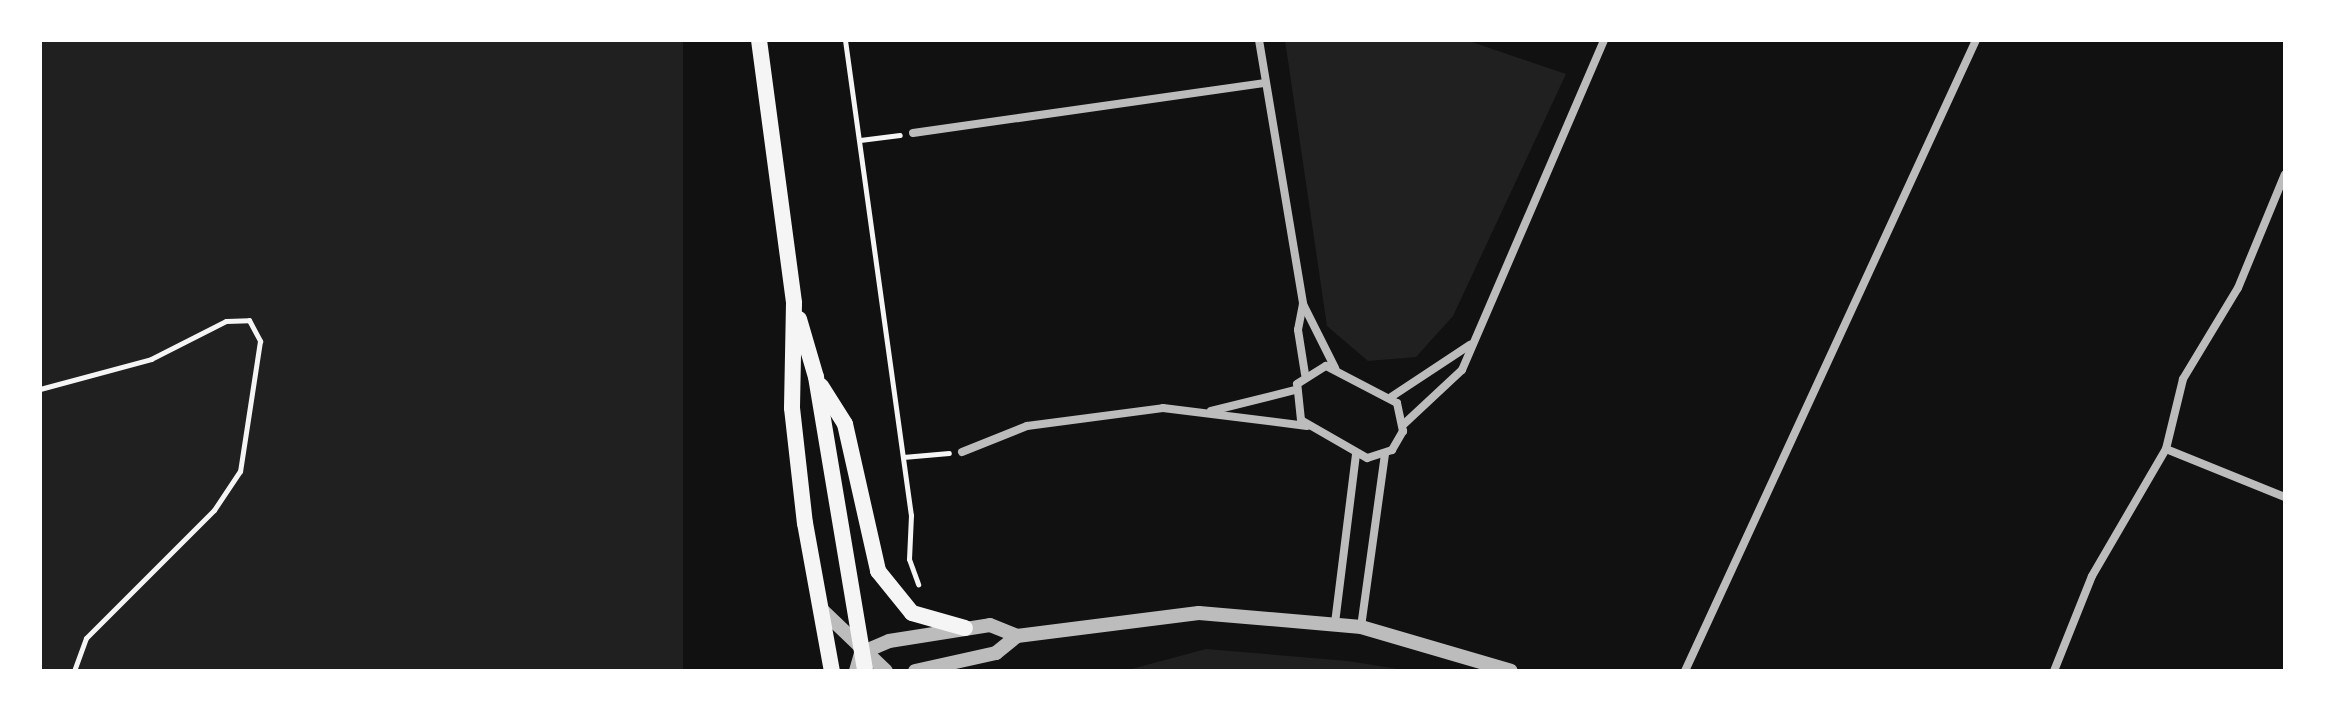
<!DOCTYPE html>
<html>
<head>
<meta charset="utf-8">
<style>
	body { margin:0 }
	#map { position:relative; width:2325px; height:711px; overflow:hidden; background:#111; font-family:Overpass,sans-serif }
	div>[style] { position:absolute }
	.green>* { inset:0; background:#202020; transform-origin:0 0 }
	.path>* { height:5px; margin:-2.5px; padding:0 2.5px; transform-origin:2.5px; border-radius:2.5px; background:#f5f5f5 }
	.minor>* { height:8px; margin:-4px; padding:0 4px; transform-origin:4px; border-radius:4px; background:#bcbcbc }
	.tertiary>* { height:14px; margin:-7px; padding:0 7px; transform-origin:7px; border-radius:7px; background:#bcbcbc }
	.secondary>* { height:16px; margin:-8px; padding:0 8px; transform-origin:8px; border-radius:8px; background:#f5f5f5 }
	span { translate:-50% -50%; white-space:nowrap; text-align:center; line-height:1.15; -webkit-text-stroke:7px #fff; paint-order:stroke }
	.frame { position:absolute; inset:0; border:42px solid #fff; pointer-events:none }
</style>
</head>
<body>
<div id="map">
	<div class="green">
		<div style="left:40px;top:40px;width:643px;height:631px"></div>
		<div style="clip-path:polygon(1285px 40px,1466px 40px,1566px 74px,1453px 316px,1416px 357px,1368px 361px,1327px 326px)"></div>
		<div style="clip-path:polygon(1206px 649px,1348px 661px,1410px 671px,1124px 671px)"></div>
	</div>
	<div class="path">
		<div style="left:845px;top:40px;width:480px;rotate:82.1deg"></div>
		<div style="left:911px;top:515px;width:44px;rotate:92.6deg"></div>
		<div style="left:909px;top:559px;width:27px;rotate:70deg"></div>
		<div style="left:860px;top:140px;width:40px;rotate:-7.1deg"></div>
		<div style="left:40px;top:389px;width:115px;rotate:-15.1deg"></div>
		<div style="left:151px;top:359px;width:84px;rotate:-26.9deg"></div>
		<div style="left:226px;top:321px;width:23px;rotate:-2deg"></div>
		<div style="left:249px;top:320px;width:24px;rotate:62deg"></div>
		<div style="left:260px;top:341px;width:132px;rotate:98.7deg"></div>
		<div style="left:240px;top:471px;width:47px;rotate:123.7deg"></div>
		<div style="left:214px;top:510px;width:181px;rotate:135deg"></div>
		<div style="left:86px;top:638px;width:35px;rotate:110deg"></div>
		<div style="left:903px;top:457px;width:46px;rotate:-5deg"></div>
	</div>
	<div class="minor">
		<div style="left:1259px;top:40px;width:268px;rotate:80.5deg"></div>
		<div style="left:1303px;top:304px;width:26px;rotate:101deg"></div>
		<div style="left:1298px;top:330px;width:45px;rotate:81deg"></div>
		<div style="left:913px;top:133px;width:356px;rotate:-8.1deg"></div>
		<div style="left:1303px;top:304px;width:72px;rotate:63.4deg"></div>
		<div style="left:1326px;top:366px;width:80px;rotate:27.5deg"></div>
		<div style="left:1397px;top:403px;width:29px;rotate:78deg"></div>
		<div style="left:1403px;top:431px;width:22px;rotate:120deg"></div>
		<div style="left:1392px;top:450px;width:26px;rotate:162deg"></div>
		<div style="left:1367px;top:458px;width:76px;rotate:-150.1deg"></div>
		<div style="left:1301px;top:420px;width:36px;rotate:-96deg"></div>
		<div style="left:1297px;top:384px;width:34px;rotate:-32deg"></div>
		<div style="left:1391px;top:397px;width:95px;rotate:-33.4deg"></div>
		<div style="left:1211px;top:411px;width:87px;rotate:-14deg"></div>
		<div style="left:1404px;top:424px;width:79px;rotate:-43deg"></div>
		<div style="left:1462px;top:370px;width:359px;rotate:-66.7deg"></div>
		<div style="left:2166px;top:449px;width:128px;rotate:22deg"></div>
		<div style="left:962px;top:452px;width:70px;rotate:-21.8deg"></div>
		<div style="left:1027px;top:426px;width:137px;rotate:-7.5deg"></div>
		<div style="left:1163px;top:408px;width:145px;rotate:7.1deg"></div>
		<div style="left:1335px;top:623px;width:170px;rotate:-82.9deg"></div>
		<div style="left:1361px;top:627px;width:175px;rotate:-82.1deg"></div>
		<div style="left:1685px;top:671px;width:695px;rotate:-65.24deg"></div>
		<div style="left:2054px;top:671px;width:102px;rotate:-68.2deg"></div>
		<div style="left:2092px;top:576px;width:147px;rotate:-59.8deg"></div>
		<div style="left:2166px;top:449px;width:72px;rotate:-76.3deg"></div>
		<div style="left:2183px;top:379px;width:106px;rotate:-58.9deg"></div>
		<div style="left:2238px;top:288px;width:123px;rotate:-67.6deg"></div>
	</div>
	<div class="tertiary">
		<div style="left:820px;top:608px;width:91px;rotate:43.7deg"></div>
		<div style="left:856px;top:671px;width:19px;rotate:-74deg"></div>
		<div style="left:861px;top:653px;width:30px;rotate:-23deg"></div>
		<div style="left:889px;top:641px;width:102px;rotate:-9deg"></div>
		<div style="left:990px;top:625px;width:29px;rotate:22deg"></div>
		<div style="left:915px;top:671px;width:83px;rotate:-12.5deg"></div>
		<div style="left:996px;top:653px;width:27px;rotate:-39deg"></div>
		<div style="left:1017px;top:636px;width:183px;rotate:-7.2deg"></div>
		<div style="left:1199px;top:613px;width:163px;rotate:4.9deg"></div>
		<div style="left:1361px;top:627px;width:156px;rotate:16.3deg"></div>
	</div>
	<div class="secondary">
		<div style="left:759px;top:40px;width:265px;rotate:82.4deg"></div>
		<div style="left:794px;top:303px;width:105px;rotate:91.1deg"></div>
		<div style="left:792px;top:408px;width:116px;rotate:83.6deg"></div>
		<div style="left:805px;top:523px;width:150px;rotate:79.7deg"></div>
		<div style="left:799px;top:319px;width:60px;rotate:73.7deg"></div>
		<div style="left:816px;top:377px;width:298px;rotate:80.5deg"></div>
		<div style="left:821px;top:386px;width:45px;rotate:57.7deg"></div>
		<div style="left:845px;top:424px;width:151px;rotate:77.3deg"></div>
		<div style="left:878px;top:571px;width:54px;rotate:51deg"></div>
		<div style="left:912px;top:613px;width:55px;rotate:15.8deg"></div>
	</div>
	<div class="frame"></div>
</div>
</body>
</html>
